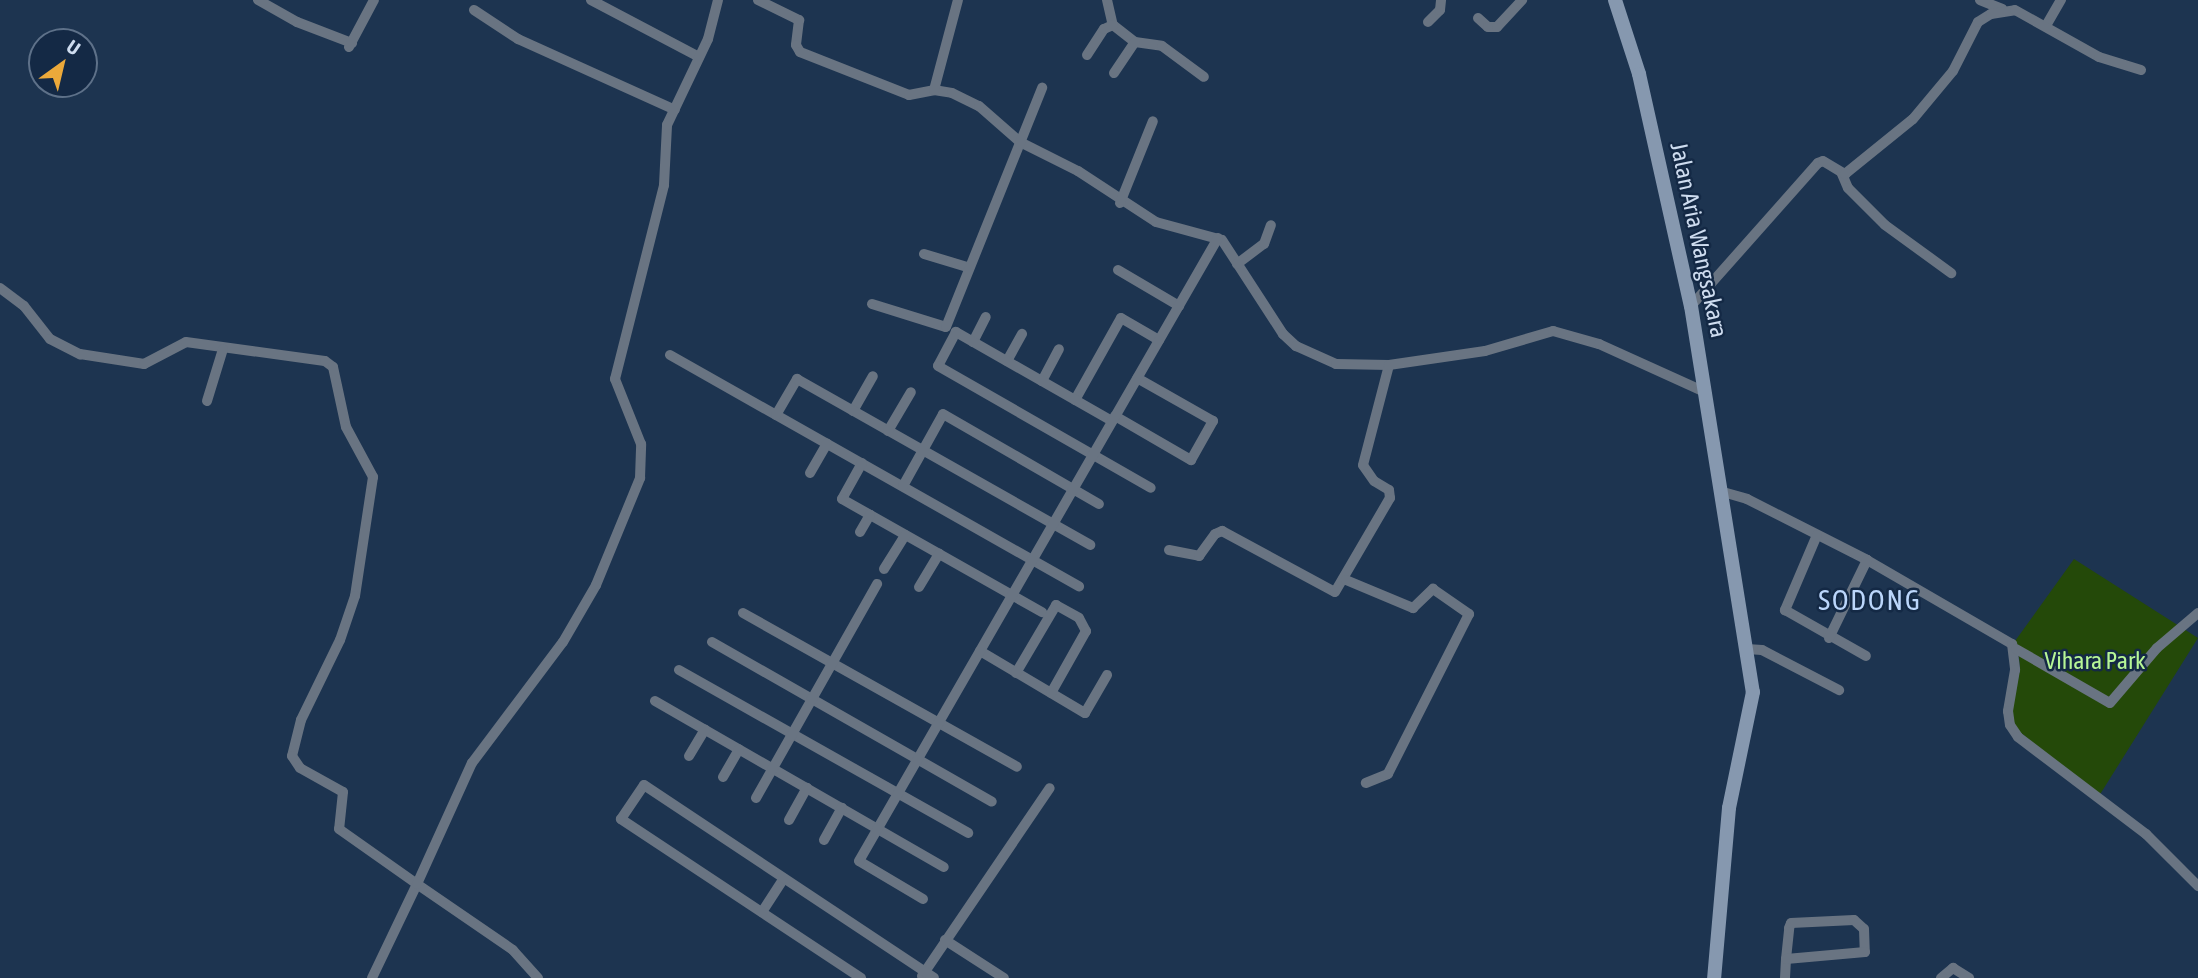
<!DOCTYPE html>
<html>
<head>
<meta charset="utf-8">
<style>
	body { margin:0 }
	#map { position:relative; width:2198px; height:978px; overflow:hidden; background:#1d3450; font-family:"Asap Condensed",sans-serif }
	div>[style] { position:absolute }
	.green>* { inset:0; background:#244909 }
	.street>* { height:10px; margin:-5px; padding:0 5px; transform-origin:5px; border-radius:5px; background:#697482 }
	.secondary>* { height:14px; margin:-7px; padding:0 7px; transform-origin:7px; border-radius:7px; background:#8698af }
	span { translate:-50% -50%; white-space:nowrap; text-align:center; line-height:1.15; -webkit-text-stroke:5px #142945; paint-order:stroke }
	.street-label { font-size:24px; color:#cedcef }
	.park-label { font-size:24px; color:#b7f696 }
	.quarter-label { font-size:28px; color:#bbd6fb; letter-spacing:2px }
	.north { position:absolute; left:28px; top:28px; width:70px; height:70px; box-sizing:border-box; background:#142945; border:2px solid #5e7189; border-radius:50%; rotate:34deg; font-size:19px; font-weight:700; line-height:28px; text-align:center; color:#cedcef }
	.north::after { content:''; display:block; margin:auto; width:24px; height:32px; background:#eca93a; clip-path:polygon(50% 0,100% 100%,50% 72%,0 100%) }
</style>
</head>
<body>
<div id="map">
	<div class="green">
		<div style="clip-path:polygon(2074px 559px,2198px 638px,2099px 796px,2010px 724px,2020px 669px,2019px 657px,2010px 648px)"></div>
	</div>
	<div class="street">
		<div style="left:258px;top:0;width:45px;rotate:29.4deg"></div>
		<div style="left:297px;top:22px;width:59px;rotate:20.9deg"></div>
		<div style="left:591px;top:0;width:122px;rotate:27.8deg"></div>
		<div style="left:758px;top:0;width:46px;rotate:26deg"></div>
		<div style="left:799px;top:20px;width:25px;rotate:97deg"></div>
		<div style="left:796px;top:45px;width:8px;rotate:60deg"></div>
		<div style="left:800px;top:52px;width:117px;rotate:21.5deg"></div>
		<div style="left:909px;top:95px;width:25px;rotate:-11deg"></div>
		<div style="left:934px;top:90px;width:18px;rotate:9deg"></div>
		<div style="left:952px;top:93px;width:30px;rotate:26deg"></div>
		<div style="left:979px;top:106px;width:55px;rotate:41.3deg"></div>
		<div style="left:1020px;top:142px;width:65px;rotate:26.6deg"></div>
		<div style="left:1078px;top:171px;width:93px;rotate:33.2deg"></div>
		<div style="left:1156px;top:222px;width:68px;rotate:15.3deg"></div>
		<div style="left:1222px;top:240px;width:112px;rotate:57deg"></div>
		<div style="left:1283px;top:334px;width:18px;rotate:43deg"></div>
		<div style="left:1296px;top:346px;width:44px;rotate:24.2deg"></div>
		<div style="left:1336px;top:364px;width:53px;rotate:1.1deg"></div>
		<div style="left:1107px;top:0;width:26px;rotate:77deg"></div>
		<div style="left:1113px;top:25px;width:28px;rotate:38deg"></div>
		<div style="left:1135px;top:42px;width:27px;rotate:8deg"></div>
		<div style="left:1162px;top:46px;width:52px;rotate:36.4deg"></div>
		<div style="left:1980px;top:0;width:24px;rotate:22deg"></div>
		<div style="left:474px;top:10px;width:53px;rotate:33.4deg"></div>
		<div style="left:518px;top:39px;width:172px;rotate:24.3deg"></div>
		<div style="left:1478px;top:18px;width:13px;rotate:42deg"></div>
		<div style="left:1488px;top:27px;width:9px"></div>
		<div style="left:1497px;top:27px;width:37px;rotate:-47deg"></div>
		<div style="left:1428px;top:22px;width:17px;rotate:-45deg"></div>
		<div style="left:1440px;top:10px;width:10px;rotate:-84deg"></div>
		<div style="left:2047px;top:24px;width:28px;rotate:-60deg"></div>
		<div style="left:349px;top:47px;width:53px;rotate:-62deg"></div>
		<div style="left:1087px;top:55px;width:31px;rotate:-57deg"></div>
		<div style="left:1104px;top:29px;width:10px;rotate:-24deg"></div>
		<div style="left:1114px;top:73px;width:37px;rotate:-56deg"></div>
		<div style="left:934px;top:90px;width:93px;rotate:-75.1deg"></div>
		<div style="left:1842px;top:174px;width:15px;rotate:67deg"></div>
		<div style="left:1848px;top:188px;width:52px;rotate:45deg"></div>
		<div style="left:1885px;top:225px;width:82px;rotate:36deg"></div>
		<div style="left:1120px;top:203px;width:88px;rotate:-68.1deg"></div>
		<div style="left:924px;top:254px;width:45px;rotate:16.8deg"></div>
		<div style="left:1237px;top:264px;width:34px;rotate:-37deg"></div>
		<div style="left:1264px;top:244px;width:20px;rotate:-70deg"></div>
		<div style="left:1118px;top:270px;width:71px;rotate:30.5deg"></div>
		<div style="left:0;top:288px;width:30px;rotate:37deg"></div>
		<div style="left:24px;top:306px;width:42px;rotate:51.8deg"></div>
		<div style="left:50px;top:339px;width:34px;rotate:27deg"></div>
		<div style="left:80px;top:354px;width:65px;rotate:8.9deg"></div>
		<div style="left:144px;top:364px;width:47px;rotate:-27.6deg"></div>
		<div style="left:186px;top:342px;width:140px;rotate:7.8deg"></div>
		<div style="left:325px;top:361px;width:10px;rotate:37deg"></div>
		<div style="left:333px;top:367px;width:61px;rotate:77.8deg"></div>
		<div style="left:346px;top:427px;width:57px;rotate:61.6deg"></div>
		<div style="left:373px;top:477px;width:120px;rotate:98.6deg"></div>
		<div style="left:355px;top:596px;width:46px;rotate:108.8deg"></div>
		<div style="left:340px;top:640px;width:89px;rotate:116deg"></div>
		<div style="left:301px;top:720px;width:37px;rotate:104deg"></div>
		<div style="left:292px;top:756px;width:14px;rotate:56deg"></div>
		<div style="left:300px;top:768px;width:49px;rotate:29.2deg"></div>
		<div style="left:343px;top:792px;width:37px;rotate:96deg"></div>
		<div style="left:339px;top:829px;width:95px;rotate:35.2deg"></div>
		<div style="left:417px;top:884px;width:104px;rotate:115.6deg"></div>
		<div style="left:872px;top:304px;width:77px;rotate:17.3deg"></div>
		<div style="left:946px;top:327px;width:258px;rotate:-68.1deg"></div>
		<div style="left:1691px;top:306px;width:191px;rotate:-48.4deg"></div>
		<div style="left:1818px;top:163px;width:5px;rotate:-22deg"></div>
		<div style="left:1823px;top:161px;width:26px;rotate:31deg"></div>
		<div style="left:1845px;top:174px;width:87px;rotate:-39deg"></div>
		<div style="left:1913px;top:119px;width:62px;rotate:-50.2deg"></div>
		<div style="left:1953px;top:71px;width:55px;rotate:-63deg"></div>
		<div style="left:1978px;top:22px;width:15px;rotate:-32deg"></div>
		<div style="left:1991px;top:14px;width:24px;rotate:-9deg"></div>
		<div style="left:2015px;top:10px;width:96px;rotate:29.2deg"></div>
		<div style="left:2099px;top:57px;width:44px;rotate:17.2deg"></div>
		<div style="left:973px;top:342px;width:28px;rotate:-63deg"></div>
		<div style="left:670px;top:355px;width:470px;rotate:29.5deg"></div>
		<div style="left:1007px;top:361px;width:31px;rotate:-61deg"></div>
		<div style="left:1042px;top:381px;width:36px;rotate:-62deg"></div>
		<div style="left:1075px;top:400px;width:94px;rotate:-60.7deg"></div>
		<div style="left:1121px;top:318px;width:44px;rotate:30.1deg"></div>
		<div style="left:207px;top:401px;width:54px;rotate:-72.9deg"></div>
		<div style="left:853px;top:411px;width:40px;rotate:-60.3deg"></div>
		<div style="left:776px;top:415px;width:42px;rotate:-59.7deg"></div>
		<div style="left:797px;top:379px;width:337px;rotate:29.5deg"></div>
		<div style="left:1115px;top:416px;width:88px;rotate:30.1deg"></div>
		<div style="left:1191px;top:460px;width:45px;rotate:-60.6deg"></div>
		<div style="left:1213px;top:421px;width:87px;rotate:-150.5deg"></div>
		<div style="left:1112px;top:421px;width:180px;rotate:-150.3deg"></div>
		<div style="left:956px;top:332px;width:38px;rotate:118deg"></div>
		<div style="left:938px;top:366px;width:245px;rotate:29.8deg"></div>
		<div style="left:888px;top:431px;width:45px;rotate:-59.5deg"></div>
		<div style="left:862px;top:463px;width:41px;rotate:119.1deg"></div>
		<div style="left:842px;top:499px;width:230px;rotate:29.5deg"></div>
		<div style="left:810px;top:473px;width:34px;rotate:-60deg"></div>
		<div style="left:903px;top:486px;width:82px;rotate:-60.9deg"></div>
		<div style="left:943px;top:414px;width:180px;rotate:30deg"></div>
		<div style="left:1723px;top:492px;width:25px;rotate:16deg"></div>
		<div style="left:1747px;top:499px;width:135px;rotate:26.9deg"></div>
		<div style="left:1867px;top:560px;width:168px;rotate:30.1deg"></div>
		<div style="left:2012px;top:644px;width:26px;rotate:83deg"></div>
		<div style="left:2015px;top:670px;width:42px;rotate:99.7deg"></div>
		<div style="left:2008px;top:711px;width:14px;rotate:82deg"></div>
		<div style="left:2010px;top:725px;width:14px;rotate:56deg"></div>
		<div style="left:2018px;top:737px;width:161px;rotate:37.2deg"></div>
		<div style="left:2146px;top:834px;width:74px;rotate:45deg"></div>
		<div style="left:860px;top:532px;width:20px;rotate:-60deg"></div>
		<div style="left:1817px;top:535px;width:82px;rotate:113.1deg"></div>
		<div style="left:1785px;top:610px;width:93px;rotate:29.6deg"></div>
		<div style="left:1169px;top:550px;width:31px;rotate:11deg"></div>
		<div style="left:1199px;top:556px;width:27px;rotate:-54deg"></div>
		<div style="left:1215px;top:534px;width:8px;rotate:-23deg"></div>
		<div style="left:1222px;top:531px;width:128px;rotate:28.4deg"></div>
		<div style="left:1335px;top:592px;width:109px;rotate:-59.7deg"></div>
		<div style="left:1390px;top:498px;width:8px;rotate:-97deg"></div>
		<div style="left:1389px;top:490px;width:17px;rotate:-149deg"></div>
		<div style="left:1374px;top:481px;width:19px;rotate:-125deg"></div>
		<div style="left:1363px;top:465px;width:103px;rotate:-75.4deg"></div>
		<div style="left:1389px;top:365px;width:97px;rotate:-8.3deg"></div>
		<div style="left:1485px;top:351px;width:71px;rotate:-16.4deg"></div>
		<div style="left:1553px;top:331px;width:48px;rotate:15.8deg"></div>
		<div style="left:1599px;top:344px;width:116px;rotate:24.4deg"></div>
		<div style="left:884px;top:569px;width:40px;rotate:-58deg"></div>
		<div style="left:1346px;top:580px;width:73px;rotate:22.7deg"></div>
		<div style="left:1413px;top:608px;width:28px;rotate:-44deg"></div>
		<div style="left:1433px;top:589px;width:44px;rotate:34.8deg"></div>
		<div style="left:1469px;top:614px;width:179px;rotate:116.9deg"></div>
		<div style="left:1388px;top:774px;width:24px;rotate:158deg"></div>
		<div style="left:919px;top:587px;width:39px;rotate:-59deg"></div>
		<div style="left:743px;top:613px;width:314px;rotate:29.3deg"></div>
		<div style="left:1829px;top:638px;width:87px;rotate:-64deg"></div>
		<div style="left:712px;top:642px;width:322px;rotate:29.7deg"></div>
		<div style="left:1747px;top:649px;width:15px;rotate:4deg"></div>
		<div style="left:1762px;top:650px;width:87px;rotate:27.5deg"></div>
		<div style="left:2016px;top:649px;width:108px;rotate:29.9deg"></div>
		<div style="left:2110px;top:703px;width:72px;rotate:-49.5deg"></div>
		<div style="left:2157px;top:648px;width:54px;rotate:-40.5deg"></div>
		<div style="left:980px;top:651px;width:122px;rotate:30.6deg"></div>
		<div style="left:1085px;top:713px;width:44px;rotate:-59.9deg"></div>
		<div style="left:679px;top:670px;width:332px;rotate:29.4deg"></div>
		<div style="left:1016px;top:673px;width:79px;rotate:-59.5deg"></div>
		<div style="left:1056px;top:605px;width:26px;rotate:29deg"></div>
		<div style="left:1079px;top:618px;width:15px;rotate:62deg"></div>
		<div style="left:1086px;top:631px;width:71px;rotate:119.4deg"></div>
		<div style="left:655px;top:701px;width:333px;rotate:29.9deg"></div>
		<div style="left:689px;top:756px;width:31px;rotate:-59deg"></div>
		<div style="left:723px;top:777px;width:32px;rotate:-60deg"></div>
		<div style="left:756px;top:798px;width:246px;rotate:-60.5deg"></div>
		<div style="left:789px;top:820px;width:37px;rotate:-61deg"></div>
		<div style="left:824px;top:840px;width:37px;rotate:-61deg"></div>
		<div style="left:923px;top:899px;width:74px;rotate:-149.3deg"></div>
		<div style="left:859px;top:861px;width:719px;rotate:-60.05deg"></div>
		<div style="left:762px;top:912px;width:40px;rotate:-57.1deg"></div>
		<div style="left:945px;top:940px;width:70px;rotate:32.8deg"></div>
		<div style="left:922px;top:976px;width:227px;rotate:-55.8deg"></div>
		<div style="left:538px;top:978px;width:38px;rotate:-132deg"></div>
		<div style="left:513px;top:950px;width:116px;rotate:-145.5deg"></div>
		<div style="left:417px;top:884px;width:133px;rotate:-65.6deg"></div>
		<div style="left:472px;top:763px;width:151px;rotate:-53.1deg"></div>
		<div style="left:563px;top:642px;width:66px;rotate:-59.9deg"></div>
		<div style="left:596px;top:585px;width:116px;rotate:-67.6deg"></div>
		<div style="left:640px;top:478px;width:34px;rotate:-88deg"></div>
		<div style="left:641px;top:444px;width:70px;rotate:-111.8deg"></div>
		<div style="left:615px;top:379px;width:200px;rotate:-75.8deg"></div>
		<div style="left:664px;top:185px;width:60px;rotate:-87.1deg"></div>
		<div style="left:667px;top:125px;width:95px;rotate:-64.5deg"></div>
		<div style="left:708px;top:39px;width:40px;rotate:-75.6deg"></div>
		<div style="left:861px;top:978px;width:288px;rotate:-146.5deg"></div>
		<div style="left:621px;top:819px;width:41px;rotate:-55.9deg"></div>
		<div style="left:644px;top:785px;width:348px;rotate:33.6deg"></div>
		<div style="left:1785px;top:978px;width:19px;rotate:-87deg"></div>
		<div style="left:1786px;top:959px;width:31px;rotate:-84deg"></div>
		<div style="left:1789px;top:928px;width:5px;rotate:-68deg"></div>
		<div style="left:1791px;top:923px;width:63px;rotate:-2.7deg"></div>
		<div style="left:1854px;top:920px;width:13px;rotate:42deg"></div>
		<div style="left:1864px;top:929px;width:23px;rotate:88deg"></div>
		<div style="left:1865px;top:952px;width:79px;rotate:174.9deg"></div>
		<div style="left:1941px;top:978px;width:16px;rotate:-40deg"></div>
		<div style="left:1953px;top:968px;width:19px;rotate:32deg"></div>
	</div>
	<div class="secondary">
		<div style="left:1615px;top:0;width:78px;rotate:72deg"></div>
		<div style="left:1639px;top:74px;width:238px;rotate:77.4deg"></div>
		<div style="left:1691px;top:306px;width:391px;rotate:80.9deg"></div>
		<div style="left:1753px;top:692px;width:118px;rotate:101.7deg"></div>
		<div style="left:1729px;top:808px;width:171px;rotate:95deg"></div>
	</div>
	<div class="street-label">
		<span style="left:1699px;top:240px;rotate:78deg">Jalan Aria Wangsakara</span>
	</div>
	<div class="park-label">
		<span style="left:2095px;top:661px">Vihara Park</span>
	</div>
	<div class="quarter-label">
		<span style="left:1870px;top:600px">SODONG</span>
	</div>
	<div class="north">U</div>
</div>
</body>
</html>
